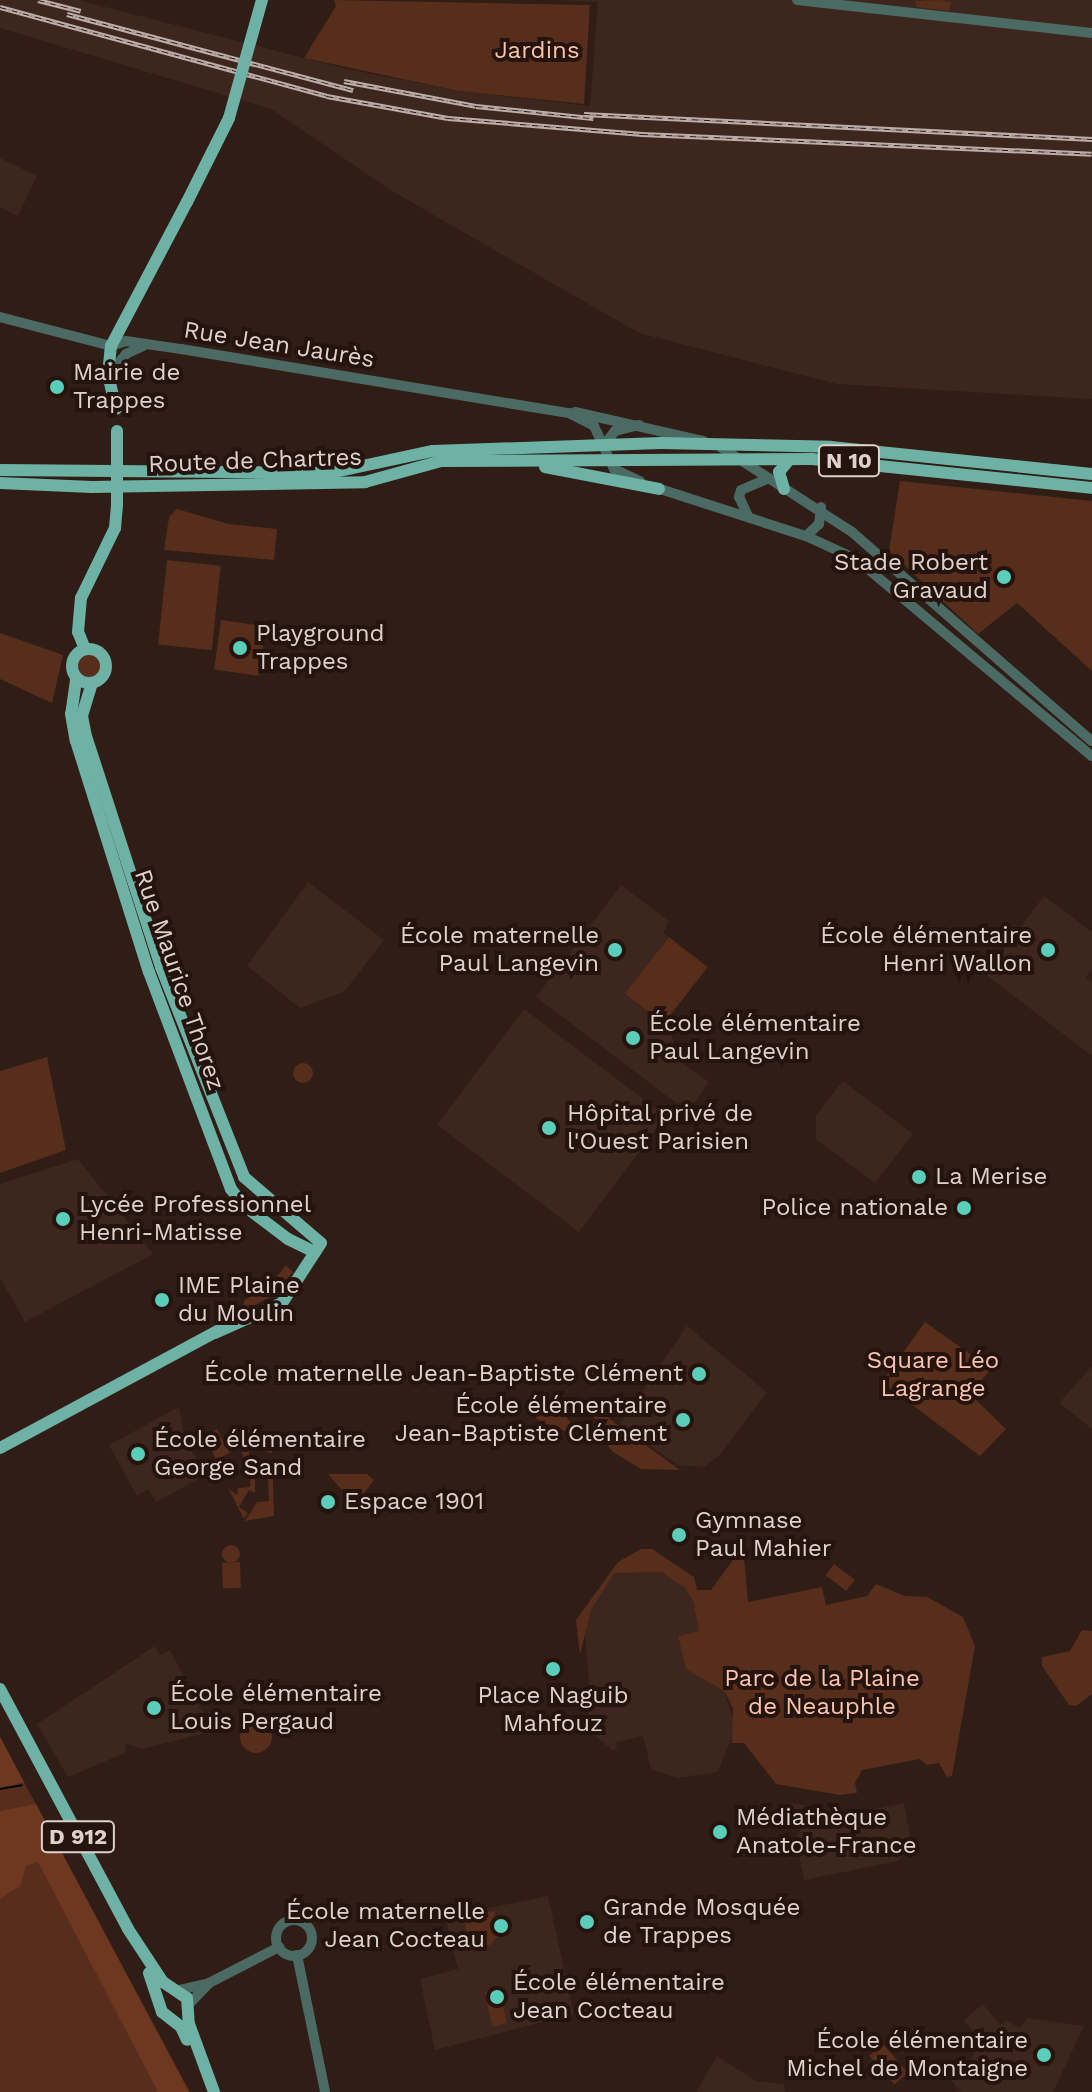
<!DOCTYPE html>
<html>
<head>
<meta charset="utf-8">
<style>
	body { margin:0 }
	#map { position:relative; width:1092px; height:2092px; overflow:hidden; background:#2f1d16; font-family:"Work Sans",sans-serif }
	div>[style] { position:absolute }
	.built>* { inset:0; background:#3d261d; transform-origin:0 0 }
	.green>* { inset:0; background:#572d1c; transform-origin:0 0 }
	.round { border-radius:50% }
	.forest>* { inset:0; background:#6e371f }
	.stream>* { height:2px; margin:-1px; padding:0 1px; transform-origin:1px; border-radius:1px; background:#000c09 }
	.minor>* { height:10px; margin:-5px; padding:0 5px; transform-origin:5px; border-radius:5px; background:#4a6a63 }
	.minor>.ring { margin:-5px; padding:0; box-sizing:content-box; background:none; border:10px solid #4a6a63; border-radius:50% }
	.major>* { height:12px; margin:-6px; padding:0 6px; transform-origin:6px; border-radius:6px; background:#6db2a5 }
	.major>.ring { margin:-6px; padding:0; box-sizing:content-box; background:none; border:12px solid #6db2a5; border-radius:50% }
	.rail>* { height:5px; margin-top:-2.5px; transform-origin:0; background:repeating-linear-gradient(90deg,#25140d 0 6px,#bcaea9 0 12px); box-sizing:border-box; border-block:2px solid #bcaea9 }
	.major-bridge>* { height:12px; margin:-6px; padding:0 6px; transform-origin:6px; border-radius:6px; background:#6db2a5 }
	.dots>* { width:22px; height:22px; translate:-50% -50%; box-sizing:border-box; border:4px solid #25140d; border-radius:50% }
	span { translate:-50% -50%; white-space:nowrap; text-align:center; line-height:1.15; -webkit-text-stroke:8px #25140d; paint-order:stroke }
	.shield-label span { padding:2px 6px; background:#25140d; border:2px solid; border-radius:6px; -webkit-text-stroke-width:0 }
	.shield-label { font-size:22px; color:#dfd2cd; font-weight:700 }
	.park-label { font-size:24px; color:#f9c3ad }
	.street-label { font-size:24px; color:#dfd2cd }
	.poi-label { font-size:24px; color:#dfd2cd }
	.left { translate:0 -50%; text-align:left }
	.right { translate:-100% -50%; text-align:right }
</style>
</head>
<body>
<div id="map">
	<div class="built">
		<div style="clip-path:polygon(0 0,78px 0,343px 68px,459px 91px,590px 106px,598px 2px,555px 0,1092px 0,1092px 399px,837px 384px,639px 333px,392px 191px,271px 109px,0 28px)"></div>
		<div style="clip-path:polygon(0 158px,37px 176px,18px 216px,0 207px)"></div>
		<div style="clip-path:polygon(308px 882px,384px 940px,344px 992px,300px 1008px,247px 966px)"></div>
		<div style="clip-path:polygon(621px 885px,669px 921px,663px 933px,669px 937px,625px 994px,671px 1032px,677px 1059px,709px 1082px,695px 1102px,676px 1103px,536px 997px)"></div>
		<div style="clip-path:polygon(1044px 896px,1092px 932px,1092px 968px,1086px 977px,1092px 982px,1092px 1056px,985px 974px)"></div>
		<div style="left:524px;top:1009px;width:178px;height:145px;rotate:37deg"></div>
		<div style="clip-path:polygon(843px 1081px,913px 1134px,875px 1183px,816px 1139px,816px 1115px)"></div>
		<div style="clip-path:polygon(78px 1159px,153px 1254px,25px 1322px,0 1278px,0 1184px)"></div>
		<div style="clip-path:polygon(687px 1326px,767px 1392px,719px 1456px,704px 1467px,677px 1465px,620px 1424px)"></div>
		<div style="clip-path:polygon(1092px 1366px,1092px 1429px,1059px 1403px)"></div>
		<div style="clip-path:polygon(179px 1407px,184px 1435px,203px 1472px,200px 1478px,156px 1502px,148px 1489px,137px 1496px,109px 1445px)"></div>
		<div style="clip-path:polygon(625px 1570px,661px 1572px,685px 1588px,693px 1601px,699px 1631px,679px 1636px,686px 1668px,724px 1691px,736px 1727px,718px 1772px,677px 1778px,651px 1769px,643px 1736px,616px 1742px,617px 1749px,612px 1750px,595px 1735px,583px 1695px,590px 1693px,585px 1630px,591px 1610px,614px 1573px)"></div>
		<div style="clip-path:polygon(155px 1646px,160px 1655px,170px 1650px,213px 1731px,142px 1749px,126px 1744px,125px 1753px,68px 1777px,37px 1724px)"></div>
		<div style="clip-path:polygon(792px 1803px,817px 1808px,831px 1827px,841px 1825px,838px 1816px,904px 1803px,912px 1847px,898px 1861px,804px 1880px,799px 1854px,790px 1851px,802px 1827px,782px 1812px)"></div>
		<div style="clip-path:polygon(548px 1896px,574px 2014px,435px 2050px,420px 1979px,458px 1969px,445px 1917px)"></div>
		<div style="clip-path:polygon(983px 2004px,1000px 2025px,1007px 2020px,1019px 2028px,1028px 2018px,1084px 2026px,1053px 2092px,961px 2092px,951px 2080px,969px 2066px,975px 2051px,977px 2037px,964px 2020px)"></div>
		<div style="clip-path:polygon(717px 2056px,756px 2081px,784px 2084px,785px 2092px,696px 2092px)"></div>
	</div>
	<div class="green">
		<div style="clip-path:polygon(334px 0,590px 5px,584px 104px,459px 91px,304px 58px,336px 6px)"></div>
		<div style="clip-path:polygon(915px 1px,939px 0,951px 2px,949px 11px,917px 7px)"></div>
		<div style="clip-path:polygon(900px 481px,1092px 501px,1092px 671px,1017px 603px,978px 634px,889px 551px)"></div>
		<div style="clip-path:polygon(177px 509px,229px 524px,277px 529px,274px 560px,164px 550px,169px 517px)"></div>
		<div style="left:167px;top:560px;width:54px;height:85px;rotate:6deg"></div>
		<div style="left:221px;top:620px;width:45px;height:50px;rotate:8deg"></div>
		<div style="clip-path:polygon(0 633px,63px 655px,52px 703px,0 679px)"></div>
		<div class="round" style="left:76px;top:653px;width:26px;height:26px"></div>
		<div style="left:669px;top:937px;width:49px;height:72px;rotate:38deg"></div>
		<div style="clip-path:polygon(47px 1057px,66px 1150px,0 1173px,0 1071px)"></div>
		<div class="round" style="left:293px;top:1063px;width:20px;height:20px"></div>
		<div style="clip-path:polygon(286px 1265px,293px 1272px,272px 1296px,239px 1314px,245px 1300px,271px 1284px)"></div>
		<div style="clip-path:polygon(925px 1322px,991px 1369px,970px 1394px,1006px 1429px,980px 1456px,882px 1382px)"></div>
		<div style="clip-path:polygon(540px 1407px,565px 1415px,575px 1429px,567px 1432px,538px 1420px,530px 1410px)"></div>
		<div style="clip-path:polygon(599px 1409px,615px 1423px,680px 1470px,641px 1469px,613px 1452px,602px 1438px,608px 1429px,593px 1417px)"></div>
		<div style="left:217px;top:1429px;width:27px;height:15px;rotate:62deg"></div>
		<div style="clip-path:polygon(236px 1430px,272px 1432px,272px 1453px,267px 1452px,266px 1439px,248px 1439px,248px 1449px,239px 1449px)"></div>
		<div style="clip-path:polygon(241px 1452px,249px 1452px,249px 1461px,255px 1461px,255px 1493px,249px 1490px,239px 1507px,248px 1513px,244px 1519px,228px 1488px,237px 1495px,238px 1488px,250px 1487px,251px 1470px)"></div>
		<div style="clip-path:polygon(328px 1474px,367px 1474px,374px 1480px,355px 1505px)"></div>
		<div style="clip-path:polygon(268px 1479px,273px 1479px,274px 1516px,245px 1521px,257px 1502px,269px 1501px)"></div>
		<div class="round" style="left:222px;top:1545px;width:18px;height:18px"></div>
		<div style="clip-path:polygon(743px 1546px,748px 1602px,822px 1587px,826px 1605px,867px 1596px,876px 1584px,905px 1596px,927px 1597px,963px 1617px,975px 1646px,952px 1776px,947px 1777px,939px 1763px,927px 1765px,920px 1759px,862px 1770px,855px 1783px,857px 1793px,840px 1795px,776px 1784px,744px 1743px,732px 1743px,733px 1708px,724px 1691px,686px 1669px,678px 1636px,699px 1631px,693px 1601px,685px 1588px,661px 1572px,614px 1573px,591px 1610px,580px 1655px,576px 1620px,618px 1562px,641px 1549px,652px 1549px,694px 1577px,697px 1590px,711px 1590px)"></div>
		<div style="left:240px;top:1562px;width:26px;height:18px;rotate:88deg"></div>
		<div style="left:834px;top:1564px;width:26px;height:14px;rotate:37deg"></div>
		<div style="clip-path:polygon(1082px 1630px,1092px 1631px,1092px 1694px,1076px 1706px,1069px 1705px,1042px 1666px,1042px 1657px,1070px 1651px)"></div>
		<div class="round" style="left:240px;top:1721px;width:32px;height:32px"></div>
		<div style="clip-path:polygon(0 1737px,24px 1782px,190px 2092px,0 2092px)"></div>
		<div style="clip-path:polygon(494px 1911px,499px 1935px,490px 1945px,471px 1948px,463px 1918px)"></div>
		<div style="left:499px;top:1988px;width:36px;height:15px;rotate:77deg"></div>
		<div style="left:883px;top:2044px;width:38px;height:18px;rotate:49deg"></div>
	</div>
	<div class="forest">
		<div style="clip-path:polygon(0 1737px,24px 1782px,0 1788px)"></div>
		<div style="clip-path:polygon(36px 1804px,189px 2092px,158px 2092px,38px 1862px,26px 1866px,20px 1886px,0 1899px,0 1811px)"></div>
	</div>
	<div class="stream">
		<div style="left:0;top:1789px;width:22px;rotate:-10deg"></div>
	</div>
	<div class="minor">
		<div style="left:797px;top:0;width:297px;rotate:6.4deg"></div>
		<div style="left:0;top:317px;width:115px;rotate:14.6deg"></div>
		<div style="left:111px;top:346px;width:16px;rotate:-18deg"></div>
		<div style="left:126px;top:341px;width:56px;rotate:8.3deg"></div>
		<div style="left:181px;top:349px;width:393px;rotate:9.4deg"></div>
		<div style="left:569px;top:413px;width:28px;rotate:27deg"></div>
		<div style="left:594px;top:426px;width:47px;rotate:65.1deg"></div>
		<div style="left:614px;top:469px;width:29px;rotate:25deg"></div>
		<div style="left:113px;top:370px;width:21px;rotate:-51deg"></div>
		<div style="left:126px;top:354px;width:19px;rotate:-25deg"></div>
		<div style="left:575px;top:412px;width:132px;rotate:12.7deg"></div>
		<div style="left:604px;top:445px;width:18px;rotate:-52deg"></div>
		<div style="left:615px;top:431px;width:25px;rotate:-14deg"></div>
		<div style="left:719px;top:446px;width:158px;rotate:32.9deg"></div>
		<div style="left:852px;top:532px;width:318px;rotate:41.1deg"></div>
		<div style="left:654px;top:487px;width:160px;rotate:17.9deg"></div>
		<div style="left:806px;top:536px;width:55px;rotate:24.7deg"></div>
		<div style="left:856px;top:559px;width:307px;rotate:39.9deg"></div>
		<div style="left:748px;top:516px;width:21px;rotate:-115deg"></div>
		<div style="left:739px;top:497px;width:7px;rotate:-74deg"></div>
		<div style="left:741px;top:490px;width:26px;rotate:-23deg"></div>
		<div style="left:806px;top:536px;width:18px;rotate:-43deg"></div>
		<div style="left:819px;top:524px;width:17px;rotate:-83deg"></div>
		<div class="ring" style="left:276px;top:1920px;width:26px;height:26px"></div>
		<div style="left:297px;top:1955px;width:140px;rotate:78.4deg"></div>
		<div style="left:179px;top:1990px;width:31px;rotate:-13deg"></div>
		<div style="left:209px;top:1983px;width:79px;rotate:-27.2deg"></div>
		<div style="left:188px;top:2005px;width:30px;rotate:-46deg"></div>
	</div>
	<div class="major">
		<div style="left:116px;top:409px;width:36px;rotate:-103deg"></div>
		<div style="left:108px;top:374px;width:28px;rotate:-84deg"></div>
		<div style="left:111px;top:346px;width:163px;rotate:-62.2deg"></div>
		<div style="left:545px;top:467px;width:116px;rotate:10.9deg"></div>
		<div style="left:0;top:470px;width:330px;rotate:0.5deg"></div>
		<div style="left:330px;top:473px;width:105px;rotate:-12.1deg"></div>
		<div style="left:433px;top:451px;width:228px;rotate:-2deg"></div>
		<div style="left:661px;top:443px;width:170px;rotate:1.3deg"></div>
		<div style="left:831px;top:447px;width:262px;rotate:5.9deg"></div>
		<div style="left:0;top:483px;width:92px;rotate:2.5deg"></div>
		<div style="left:92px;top:487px;width:273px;rotate:-1deg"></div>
		<div style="left:365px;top:482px;width:79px;rotate:-15.4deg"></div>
		<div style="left:441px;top:461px;width:371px;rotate:-0.3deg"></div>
		<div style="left:812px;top:459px;width:281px;rotate:5.9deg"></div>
		<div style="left:784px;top:489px;width:18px;rotate:-106deg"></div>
		<div style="left:779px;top:472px;width:16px;rotate:-50deg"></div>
		<div class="ring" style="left:72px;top:649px;width:22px;height:22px"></div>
		<div style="left:85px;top:649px;width:18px;rotate:-112deg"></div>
		<div style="left:78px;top:632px;width:34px;rotate:-85deg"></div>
		<div style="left:81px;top:598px;width:78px;rotate:-64.1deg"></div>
		<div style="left:115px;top:528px;width:24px;rotate:-85deg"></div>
		<div style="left:76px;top:680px;width:34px;rotate:98deg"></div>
		<div style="left:71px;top:714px;width:27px;rotate:80deg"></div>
		<div style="left:76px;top:741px;width:242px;rotate:72.5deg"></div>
		<div style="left:149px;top:972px;width:232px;rotate:69.3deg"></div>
		<div style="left:231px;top:1189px;width:20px;rotate:53deg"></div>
		<div style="left:243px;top:1205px;width:56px;rotate:37.1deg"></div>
		<div style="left:288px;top:1239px;width:30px;rotate:26deg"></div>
		<div style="left:92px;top:683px;width:34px;rotate:107deg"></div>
		<div style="left:82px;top:716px;width:20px;rotate:79deg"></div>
		<div style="left:86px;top:736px;width:243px;rotate:72deg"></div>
		<div style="left:161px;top:967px;width:226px;rotate:68.4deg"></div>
		<div style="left:244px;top:1177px;width:101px;rotate:40.6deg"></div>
		<div style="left:321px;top:1243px;width:72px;rotate:123deg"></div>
		<div style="left:282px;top:1303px;width:73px;rotate:155.9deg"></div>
		<div style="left:0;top:1448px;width:249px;rotate:-28.3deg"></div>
		<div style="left:0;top:1689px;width:272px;rotate:61.9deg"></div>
		<div style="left:128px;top:1929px;width:64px;rotate:56.6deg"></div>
		<div style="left:163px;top:1982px;width:29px;rotate:34deg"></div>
		<div style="left:187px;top:1998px;width:26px;rotate:86deg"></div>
		<div style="left:189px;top:2024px;width:72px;rotate:69.8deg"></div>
		<div style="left:149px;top:1973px;width:41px;rotate:71.6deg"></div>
		<div style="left:162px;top:2012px;width:24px;rotate:38deg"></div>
		<div style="left:181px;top:2027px;width:14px;rotate:65deg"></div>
	</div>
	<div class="rail">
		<div style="left:38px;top:0;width:44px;rotate:14.3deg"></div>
		<div style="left:0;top:7px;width:339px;rotate:15.2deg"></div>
		<div style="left:327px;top:96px;width:123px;rotate:10.3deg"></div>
		<div style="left:448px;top:118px;width:195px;rotate:4.7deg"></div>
		<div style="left:642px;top:134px;width:450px;rotate:2.5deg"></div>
		<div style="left:67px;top:14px;width:296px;rotate:14.9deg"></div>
		<div style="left:344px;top:81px;width:134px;rotate:10.7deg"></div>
		<div style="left:476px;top:106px;width:118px;rotate:5.9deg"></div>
		<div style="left:584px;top:114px;width:509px;rotate:2.82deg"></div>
	</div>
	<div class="major-bridge">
		<div style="left:187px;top:202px;width:94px;rotate:-63.4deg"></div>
		<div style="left:229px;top:118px;width:123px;rotate:-74.4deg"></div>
		<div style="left:117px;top:431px;width:73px;rotate:90deg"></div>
	</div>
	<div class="dots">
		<div style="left:57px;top:387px;background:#5bcebb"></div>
		<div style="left:1004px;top:577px;background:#5bcebb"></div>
		<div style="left:240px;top:648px;background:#5bcebb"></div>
		<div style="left:615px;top:950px;background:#5bcebb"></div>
		<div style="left:1048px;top:950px;background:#5bcebb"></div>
		<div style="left:633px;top:1038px;background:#5bcebb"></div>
		<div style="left:549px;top:1128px;background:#5bcebb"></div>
		<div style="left:919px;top:1177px;background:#5bcebb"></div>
		<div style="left:964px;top:1208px;background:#5bcebb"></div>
		<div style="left:63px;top:1219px;background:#5bcebb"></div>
		<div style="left:162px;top:1300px;background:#5bcebb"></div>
		<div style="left:699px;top:1374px;background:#5bcebb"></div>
		<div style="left:683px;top:1420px;background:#5bcebb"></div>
		<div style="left:138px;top:1454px;background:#5bcebb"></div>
		<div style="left:328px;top:1502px;background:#5bcebb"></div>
		<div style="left:679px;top:1535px;background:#5bcebb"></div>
		<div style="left:553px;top:1669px;background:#5bcebb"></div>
		<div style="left:154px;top:1708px;background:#5bcebb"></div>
		<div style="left:720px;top:1832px;background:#5bcebb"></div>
		<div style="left:587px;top:1922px;background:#5bcebb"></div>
		<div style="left:501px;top:1926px;background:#5bcebb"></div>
		<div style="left:497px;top:1997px;background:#5bcebb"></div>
		<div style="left:1044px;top:2055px;background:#5bcebb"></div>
	</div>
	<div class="shield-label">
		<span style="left:849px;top:461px">N 10</span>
		<span style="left:78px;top:1837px">D 912</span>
	</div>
	<div class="park-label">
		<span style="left:537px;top:51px">Jardins</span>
		<span style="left:933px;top:1375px">Square Léo<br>Lagrange</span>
		<span style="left:822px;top:1693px">Parc de la Plaine<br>de Neauphle</span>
	</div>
	<div class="street-label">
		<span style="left:279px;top:345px;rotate:9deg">Rue Jean Jaurès</span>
		<span style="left:255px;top:461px;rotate:-2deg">Route de Chartres</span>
		<span style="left:179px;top:980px;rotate:71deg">Rue Maurice Thorez</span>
	</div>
	<div class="poi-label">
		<span class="left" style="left:73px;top:387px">Mairie de<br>Trappes</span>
		<span class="right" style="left:988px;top:577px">Stade Robert<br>Gravaud</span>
		<span class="left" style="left:256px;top:648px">Playground<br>Trappes</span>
		<span class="right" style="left:599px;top:950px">École maternelle<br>Paul Langevin</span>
		<span class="right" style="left:1032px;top:950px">École élémentaire<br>Henri Wallon</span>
		<span class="left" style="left:649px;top:1038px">École élémentaire<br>Paul Langevin</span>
		<span class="left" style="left:567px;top:1128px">Hôpital privé de<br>l'Ouest Parisien</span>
		<span class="left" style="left:935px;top:1177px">La Merise</span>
		<span class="left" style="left:79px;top:1219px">Lycée Professionnel<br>Henri-Matisse</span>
		<span class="right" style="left:948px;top:1208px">Police nationale</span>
		<span class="left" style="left:178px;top:1300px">IME Plaine<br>du Moulin</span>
		<span class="right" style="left:683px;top:1374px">École maternelle Jean-Baptiste Clément</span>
		<span class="right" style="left:667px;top:1420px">École élémentaire<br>Jean-Baptiste Clément</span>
		<span class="left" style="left:154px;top:1454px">École élémentaire<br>George Sand</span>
		<span class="left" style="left:344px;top:1502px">Espace 1901</span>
		<span class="left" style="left:695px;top:1535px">Gymnase<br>Paul Mahier</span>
		<span class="left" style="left:170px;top:1708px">École élémentaire<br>Louis Pergaud</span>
		<span style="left:553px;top:1710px">Place Naguib<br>Mahfouz</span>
		<span class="left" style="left:736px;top:1832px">Médiathèque<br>Anatole-France</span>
		<span class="left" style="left:603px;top:1922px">Grande Mosquée<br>de Trappes</span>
		<span class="right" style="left:485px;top:1926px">École maternelle<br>Jean Cocteau</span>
		<span class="left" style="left:513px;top:1997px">École élémentaire<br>Jean Cocteau</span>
		<span class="right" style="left:1028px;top:2055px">École élémentaire<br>Michel de Montaigne</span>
	</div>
</div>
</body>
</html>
